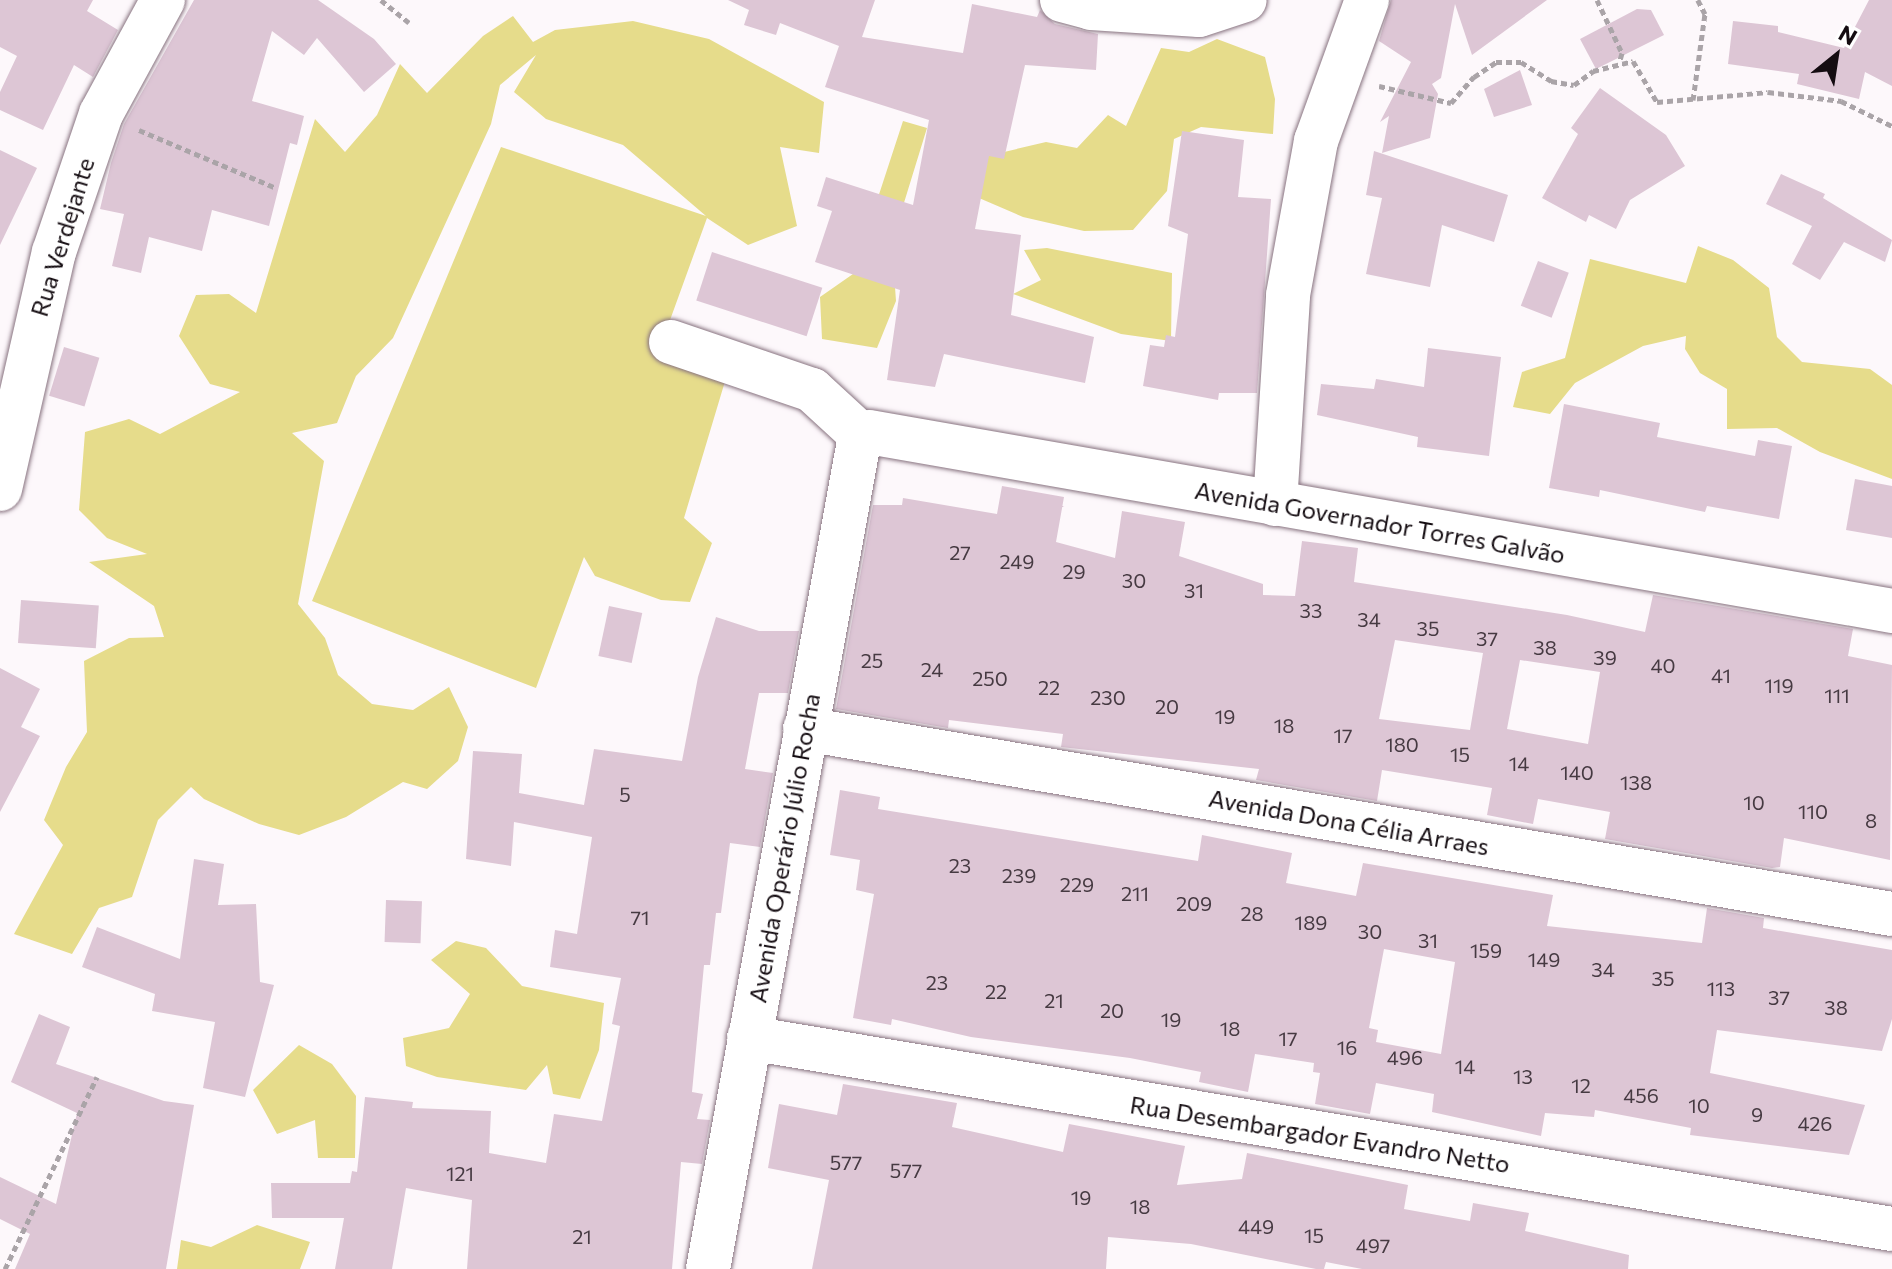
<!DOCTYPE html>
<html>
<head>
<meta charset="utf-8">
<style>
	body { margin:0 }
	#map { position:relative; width:1892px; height:1269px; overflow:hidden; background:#fdf8fb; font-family:Commissioner,sans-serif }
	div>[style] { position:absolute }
	.green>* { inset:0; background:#e6dc8b }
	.building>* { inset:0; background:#ddc6d5; transform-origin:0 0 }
	.path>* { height:5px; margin-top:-2.5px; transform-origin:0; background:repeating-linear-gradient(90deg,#aaa4a8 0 6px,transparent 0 10px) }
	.roads { filter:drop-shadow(0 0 2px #887380) drop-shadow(0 0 2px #887380) }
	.minor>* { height:44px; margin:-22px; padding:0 22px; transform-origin:22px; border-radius:22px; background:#fff }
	span { translate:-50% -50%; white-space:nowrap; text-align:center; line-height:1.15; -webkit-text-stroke:6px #fff; paint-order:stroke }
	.number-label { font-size:20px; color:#463a42 }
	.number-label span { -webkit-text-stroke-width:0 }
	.street-label { font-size:24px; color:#140c11 }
	.north { position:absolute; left:1796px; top:16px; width:80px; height:80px; -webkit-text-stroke:6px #fff; paint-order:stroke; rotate:30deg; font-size:22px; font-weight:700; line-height:32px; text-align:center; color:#140c11 }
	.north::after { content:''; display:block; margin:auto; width:28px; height:36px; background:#140c11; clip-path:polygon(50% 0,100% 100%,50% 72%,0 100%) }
</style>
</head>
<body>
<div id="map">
	<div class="green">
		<div style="clip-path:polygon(513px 16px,533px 42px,555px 30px,633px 21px,709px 39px,824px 102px,819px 153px,780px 147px,797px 226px,748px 245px,707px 218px,661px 345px,729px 368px,684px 518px,712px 543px,690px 602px,661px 600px,595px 576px,584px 557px,536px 688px,312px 601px,501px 147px,706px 216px,623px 145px,546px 119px,514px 92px,536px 55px,500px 85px,491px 124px,393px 338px,356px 376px,337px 423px,292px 433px,324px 461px,298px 604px,325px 638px,338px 675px,372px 704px,413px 710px,449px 687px,468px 727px,458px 761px,427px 789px,403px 782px,346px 817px,299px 835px,259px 824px,204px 799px,191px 787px,158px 820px,132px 897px,99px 908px,72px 954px,14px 934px,63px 845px,44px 820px,66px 767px,87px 732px,84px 661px,129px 638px,164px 637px,154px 606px,89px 562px,147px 554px,107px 538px,79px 510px,85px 432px,129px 419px,160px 434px,240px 392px,210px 384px,179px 336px,196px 295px,229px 294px,256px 313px,315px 119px,345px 152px,377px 115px,400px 64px,427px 93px,483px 36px)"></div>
		<div style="clip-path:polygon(1217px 39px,1265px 57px,1275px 99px,1273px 134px,1201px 127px,1174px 139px,1167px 191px,1133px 230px,1084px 231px,1023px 217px,979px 198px,987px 156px,1046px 142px,1077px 148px,1108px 115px,1126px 126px,1161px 48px,1189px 52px)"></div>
		<div style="clip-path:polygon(903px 121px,927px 128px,899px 219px,893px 259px,896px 301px,877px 348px,822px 339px,820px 297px,853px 274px)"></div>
		<div style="clip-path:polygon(1698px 246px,1733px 260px,1769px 288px,1777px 337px,1802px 362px,1870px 369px,1892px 385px,1892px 479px,1820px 452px,1777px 428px,1727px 429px,1727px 389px,1700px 373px,1685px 349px,1686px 336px,1643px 346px,1575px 383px,1550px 414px,1513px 407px,1522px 372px,1565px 358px,1590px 259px,1686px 283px)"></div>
		<div style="clip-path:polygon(1047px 248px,1172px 273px,1171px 341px,1121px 334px,1013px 294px,1041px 280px,1024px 250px)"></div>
		<div style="clip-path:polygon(456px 941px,486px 948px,522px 986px,604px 1003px,599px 1050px,580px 1099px,553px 1094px,547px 1065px,526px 1090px,437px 1077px,406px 1066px,403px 1038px,449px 1028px,470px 994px,431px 960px)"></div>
		<div style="clip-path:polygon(299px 1045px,332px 1064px,356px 1096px,355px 1158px,318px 1158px,315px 1120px,277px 1134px,253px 1090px)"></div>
		<div style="clip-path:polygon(257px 1225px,310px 1242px,300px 1269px,177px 1269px,181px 1240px,211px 1247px)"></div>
	</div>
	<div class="building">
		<div style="clip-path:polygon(0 0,93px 0,87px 11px,118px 30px,93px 77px,74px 65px,43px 130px,0 110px,0 92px,17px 56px,0 47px)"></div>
		<div style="clip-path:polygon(194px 0,318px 0,374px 39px,396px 64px,364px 92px,317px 38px,304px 55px,272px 31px,252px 101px,304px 116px,297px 145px,290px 143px,269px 226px,212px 210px,202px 251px,149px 237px,141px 273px,112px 266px,124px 214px,100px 209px,111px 163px,124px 124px)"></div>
		<div style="clip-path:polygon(728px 0,875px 0,862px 37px,963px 53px,972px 4px,1037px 17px,1040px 10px,1055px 24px,1098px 34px,1096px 70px,1025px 65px,1004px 159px,989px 156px,975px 229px,1021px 235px,1011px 315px,1094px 337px,1085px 383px,944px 354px,935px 387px,887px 380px,900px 290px,815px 262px,832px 211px,817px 206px,826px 177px,913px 205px,929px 120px,825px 87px,839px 46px,780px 23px,776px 35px,744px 25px,749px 10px)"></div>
		<div style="clip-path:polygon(1391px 0,1547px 0,1472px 55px,1455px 4px,1441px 78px,1432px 84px,1438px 94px,1430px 138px,1382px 153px,1389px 116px,1380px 122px,1411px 62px,1379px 41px)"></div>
		<div style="clip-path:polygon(1869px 0,1892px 0,1892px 86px,1865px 72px,1859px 99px,1797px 84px,1799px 74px,1728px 64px,1733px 21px,1778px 26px,1778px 32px,1844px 48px)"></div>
		<div style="clip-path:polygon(1637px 9px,1651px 10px,1664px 35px,1596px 69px,1580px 39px)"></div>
		<div style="clip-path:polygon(1520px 70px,1532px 105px,1494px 117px,1484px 89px)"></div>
		<div style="clip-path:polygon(1600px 88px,1666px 135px,1685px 166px,1630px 200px,1616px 229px,1589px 215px,1586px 222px,1542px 198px,1578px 134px,1571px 128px)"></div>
		<div style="clip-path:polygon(1182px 131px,1244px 140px,1238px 197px,1271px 199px,1257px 393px,1219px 393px,1218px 400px,1143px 386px,1150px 345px,1164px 347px,1166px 335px,1175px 337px,1188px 234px,1168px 226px)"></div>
		<div style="clip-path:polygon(0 150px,37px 168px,0 245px)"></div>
		<div style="clip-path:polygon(1374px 151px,1508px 195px,1494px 242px,1442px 225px,1430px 287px,1366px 274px,1382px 198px,1366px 195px)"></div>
		<div style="clip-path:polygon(1781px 174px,1825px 194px,1823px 198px,1892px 240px,1885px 262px,1844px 242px,1820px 280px,1792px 264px,1812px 226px,1766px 204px)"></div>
		<div style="left:712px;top:252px;width:116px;height:51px;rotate:18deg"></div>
		<div style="left:1538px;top:261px;width:33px;height:48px;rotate:21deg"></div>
		<div style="left:64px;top:347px;width:37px;height:51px;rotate:17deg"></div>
		<div style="clip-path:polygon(1428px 348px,1501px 357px,1489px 456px,1417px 447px,1418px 437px,1317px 415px,1321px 384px,1374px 389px,1376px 379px,1424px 387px)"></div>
		<div style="clip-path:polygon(1564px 404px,1660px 423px,1657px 437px,1755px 456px,1758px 440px,1792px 446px,1779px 519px,1707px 506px,1705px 512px,1600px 490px,1599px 497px,1549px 488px)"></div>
		<div style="clip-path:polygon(1855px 479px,1892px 486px,1892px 538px,1846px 530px)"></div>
		<div style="clip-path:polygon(evenodd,1002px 486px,1064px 497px,1056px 542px,1115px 558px,1122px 511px,1185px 522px,1179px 556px,1263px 584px,1263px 595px,1295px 596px,1302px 541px,1358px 548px,1354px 582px,1567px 615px,1645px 632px,1653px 595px,1853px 629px,1848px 656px,1892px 665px,1890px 860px,1784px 838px,1780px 867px,1772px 868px,1605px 839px,1610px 812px,1538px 799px,1533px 824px,1487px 815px,1492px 788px,1382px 770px,1377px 801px,1256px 780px,1259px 769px,1061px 747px,1063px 734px,949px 720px,948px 728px,836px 709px,873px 505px,902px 505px,903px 498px,997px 514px,1002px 486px,1395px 640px,1483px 653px,1470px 730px,1379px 719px,1395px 640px,1002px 486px,1520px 660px,1600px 672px,1588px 744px,1507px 729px,1520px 660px)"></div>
		<div style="left:21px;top:600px;width:78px;height:43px;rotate:4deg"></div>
		<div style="left:609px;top:606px;width:34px;height:51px;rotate:12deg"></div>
		<div style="clip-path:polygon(716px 617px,759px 631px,799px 631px,788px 693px,759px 693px,745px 769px,773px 773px,760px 847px,730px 843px,721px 913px,716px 913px,710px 965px,704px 965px,692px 1092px,703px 1094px,697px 1119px,710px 1120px,702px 1164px,681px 1162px,672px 1269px,467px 1269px,472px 1200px,406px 1188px,392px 1269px,335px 1269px,344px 1218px,272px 1218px,271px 1183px,350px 1183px,352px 1171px,357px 1172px,365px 1097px,413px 1102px,412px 1108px,491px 1111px,489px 1153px,546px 1163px,554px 1114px,602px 1121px,620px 1026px,612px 1024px,621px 978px,550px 967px,555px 930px,577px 934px,592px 837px,514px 822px,511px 866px,466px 859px,473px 751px,522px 754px,519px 793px,584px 805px,594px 749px,682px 761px,698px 677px)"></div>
		<div style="clip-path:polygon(0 668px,40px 689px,21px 727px,40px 736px,0 812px)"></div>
		<div style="clip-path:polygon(evenodd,840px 790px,880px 797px,878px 809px,1198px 861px,1202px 835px,1292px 853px,1286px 883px,1351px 895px,1356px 896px,1363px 863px,1553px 895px,1547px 926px,1702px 943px,1707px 908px,1764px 918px,1763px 928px,1892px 950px,1892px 1019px,1882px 1051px,1717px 1030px,1710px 1073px,1865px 1105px,1849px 1155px,1690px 1135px,1691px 1128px,1595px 1110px,1594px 1117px,1545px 1113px,1541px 1136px,1432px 1112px,1434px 1094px,1376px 1083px,1370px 1114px,1315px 1104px,1320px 1073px,1313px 1072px,1314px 1063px,1255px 1054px,1248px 1092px,1199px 1082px,1201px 1072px,1130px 1058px,971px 1037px,892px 1019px,891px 1025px,853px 1018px,874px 894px,856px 890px,860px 860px,830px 855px,840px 790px,1384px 949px,1455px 962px,1441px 1054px,1376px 1042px,1378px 1030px,1369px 1028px,1384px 949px)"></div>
		<div style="clip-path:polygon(194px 859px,224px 864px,218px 905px,256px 904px,260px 982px,274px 985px,245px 1097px,203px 1088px,215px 1022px,152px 1011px,155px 994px,82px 967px,97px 927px,180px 959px)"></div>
		<div style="left:386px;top:900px;width:36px;height:42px;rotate:2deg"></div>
		<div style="clip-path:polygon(39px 1014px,70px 1027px,56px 1064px,164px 1101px,194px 1105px,166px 1269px,15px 1269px,30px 1234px,0 1219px,0 1177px,56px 1204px,77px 1113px,11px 1082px)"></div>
		<div style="clip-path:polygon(843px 1084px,957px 1103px,952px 1127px,1063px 1152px,1069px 1124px,1185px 1146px,1177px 1185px,1242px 1179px,1247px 1153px,1408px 1185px,1404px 1209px,1470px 1221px,1473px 1203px,1529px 1213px,1525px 1231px,1629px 1255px,1628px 1269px,1362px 1269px,1326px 1262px,1324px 1269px,1316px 1269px,1191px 1244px,1108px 1237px,1106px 1269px,812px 1269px,829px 1180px,768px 1168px,779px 1104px,837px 1115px)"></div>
	</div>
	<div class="path">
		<div style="left:381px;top:0;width:36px;rotate:39deg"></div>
		<div style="left:1597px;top:0;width:59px;rotate:64.7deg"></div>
		<div style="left:1622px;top:53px;width:7px;rotate:106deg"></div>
		<div style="left:1379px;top:86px;width:74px;rotate:13.3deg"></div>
		<div style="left:1451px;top:103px;width:35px;rotate:-49deg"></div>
		<div style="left:1474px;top:77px;width:27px;rotate:-34deg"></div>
		<div style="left:1496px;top:62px;width:25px"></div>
		<div style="left:1521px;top:62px;width:36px;rotate:32deg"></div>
		<div style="left:1551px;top:81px;width:23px;rotate:10deg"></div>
		<div style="left:1574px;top:85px;width:24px;rotate:-36deg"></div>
		<div style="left:1593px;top:71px;width:41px;rotate:-14deg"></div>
		<div style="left:1633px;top:61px;width:48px;rotate:59.7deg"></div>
		<div style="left:1657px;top:102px;width:111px;rotate:-5.1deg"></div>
		<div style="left:1768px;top:92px;width:74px;rotate:7deg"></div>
		<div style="left:1841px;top:101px;width:57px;rotate:26.1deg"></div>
		<div style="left:1693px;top:100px;width:87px;rotate:-82.1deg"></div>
		<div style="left:1705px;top:14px;width:16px;rotate:-117deg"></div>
		<div style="left:139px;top:130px;width:147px;rotate:22.9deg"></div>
		<div style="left:5px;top:1269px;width:213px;rotate:-64.4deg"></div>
	</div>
	<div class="roads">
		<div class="minor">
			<div style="left:1062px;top:0;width:30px;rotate:15deg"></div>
			<div style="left:1091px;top:8px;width:108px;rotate:3.7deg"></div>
			<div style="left:1199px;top:15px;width:48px;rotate:-18.1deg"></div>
			<div style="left:671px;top:342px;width:149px;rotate:18.8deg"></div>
			<div style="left:812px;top:390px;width:68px;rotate:42.6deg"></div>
			<div style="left:0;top:489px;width:243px;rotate:-77.2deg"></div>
			<div style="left:54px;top:252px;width:146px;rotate:-71.2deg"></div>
			<div style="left:101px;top:114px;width:130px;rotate:-61.5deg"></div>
			<div style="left:1275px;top:504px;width:209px;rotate:-86.4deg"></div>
			<div style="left:1288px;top:295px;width:157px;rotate:-79.7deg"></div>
			<div style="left:1316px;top:141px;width:150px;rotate:-70.1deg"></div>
			<div style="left:805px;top:729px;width:1103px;rotate:9.66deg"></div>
			<div style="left:749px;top:1038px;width:1159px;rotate:9.49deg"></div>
			<div style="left:708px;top:1269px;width:842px;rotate:-79.66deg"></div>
			<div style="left:859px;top:441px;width:13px;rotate:-42deg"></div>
			<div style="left:869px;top:432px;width:1039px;rotate:9.92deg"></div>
		</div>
	</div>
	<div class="number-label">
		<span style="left:960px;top:552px">27</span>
		<span style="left:1017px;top:561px">249</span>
		<span style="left:1074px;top:571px">29</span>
		<span style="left:1134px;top:580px">30</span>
		<span style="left:1194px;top:590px">31</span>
		<span style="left:1311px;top:610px">33</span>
		<span style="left:1369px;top:619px">34</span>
		<span style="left:1428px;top:628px">35</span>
		<span style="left:1487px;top:638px">37</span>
		<span style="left:1545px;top:647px">38</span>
		<span style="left:1605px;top:657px">39</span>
		<span style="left:872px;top:660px">25</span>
		<span style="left:1663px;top:665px">40</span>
		<span style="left:932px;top:669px">24</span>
		<span style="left:1721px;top:675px">41</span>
		<span style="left:990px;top:678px">250</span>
		<span style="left:1779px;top:685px">119</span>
		<span style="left:1049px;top:687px">22</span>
		<span style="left:1837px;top:695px">111</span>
		<span style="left:1108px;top:697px">230</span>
		<span style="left:1167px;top:706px">20</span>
		<span style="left:1225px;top:716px">19</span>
		<span style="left:1284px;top:725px">18</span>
		<span style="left:1343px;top:735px">17</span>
		<span style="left:1402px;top:744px">180</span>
		<span style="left:1460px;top:754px">15</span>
		<span style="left:1519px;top:763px">14</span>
		<span style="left:1577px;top:772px">140</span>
		<span style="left:1636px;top:782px">138</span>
		<span style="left:625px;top:794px">5</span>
		<span style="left:1754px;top:802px">10</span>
		<span style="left:1813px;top:811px">110</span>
		<span style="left:1871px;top:820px">8</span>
		<span style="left:960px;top:865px">23</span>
		<span style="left:1019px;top:875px">239</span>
		<span style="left:1077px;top:884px">229</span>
		<span style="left:1135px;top:893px">211</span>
		<span style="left:1194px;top:903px">209</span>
		<span style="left:1252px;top:913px">28</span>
		<span style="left:640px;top:917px">71</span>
		<span style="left:1311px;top:922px">189</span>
		<span style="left:1370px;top:931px">30</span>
		<span style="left:1428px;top:940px">31</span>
		<span style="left:1486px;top:950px">159</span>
		<span style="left:1544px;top:959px">149</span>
		<span style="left:1603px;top:969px">34</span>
		<span style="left:1663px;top:978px">35</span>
		<span style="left:937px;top:982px">23</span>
		<span style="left:1721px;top:988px">113</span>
		<span style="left:996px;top:991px">22</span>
		<span style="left:1779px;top:997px">37</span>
		<span style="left:1054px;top:1000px">21</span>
		<span style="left:1836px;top:1007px">38</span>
		<span style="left:1112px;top:1010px">20</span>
		<span style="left:1171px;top:1019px">19</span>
		<span style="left:1230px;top:1028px">18</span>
		<span style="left:1288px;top:1038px">17</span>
		<span style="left:1347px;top:1047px">16</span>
		<span style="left:1405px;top:1057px">496</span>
		<span style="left:1465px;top:1066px">14</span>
		<span style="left:1523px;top:1076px">13</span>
		<span style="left:1581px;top:1085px">12</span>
		<span style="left:1641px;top:1095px">456</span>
		<span style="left:1699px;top:1105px">10</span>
		<span style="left:1757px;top:1114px">9</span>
		<span style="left:1815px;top:1123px">426</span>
		<span style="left:846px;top:1162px">577</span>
		<span style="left:906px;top:1170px">577</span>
		<span style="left:460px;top:1173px">121</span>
		<span style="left:1081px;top:1197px">19</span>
		<span style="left:1140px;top:1206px">18</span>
		<span style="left:1256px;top:1226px">449</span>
		<span style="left:1314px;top:1235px">15</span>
		<span style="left:582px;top:1236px">21</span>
		<span style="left:1373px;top:1245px">497</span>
	</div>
	<div class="street-label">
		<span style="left:62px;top:237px;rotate:-73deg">Rua Verdejante</span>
		<span style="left:1380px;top:522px;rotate:10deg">Avenida Governador Torres Galvão</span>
		<span style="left:1349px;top:822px;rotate:10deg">Avenida Dona Célia Arraes</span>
		<span style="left:784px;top:848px;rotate:-80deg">Avenida Operário Júlio Rocha</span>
		<span style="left:1320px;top:1134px;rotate:9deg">Rua Desembargador Evandro Netto</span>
	</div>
	<div class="north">N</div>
</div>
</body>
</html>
